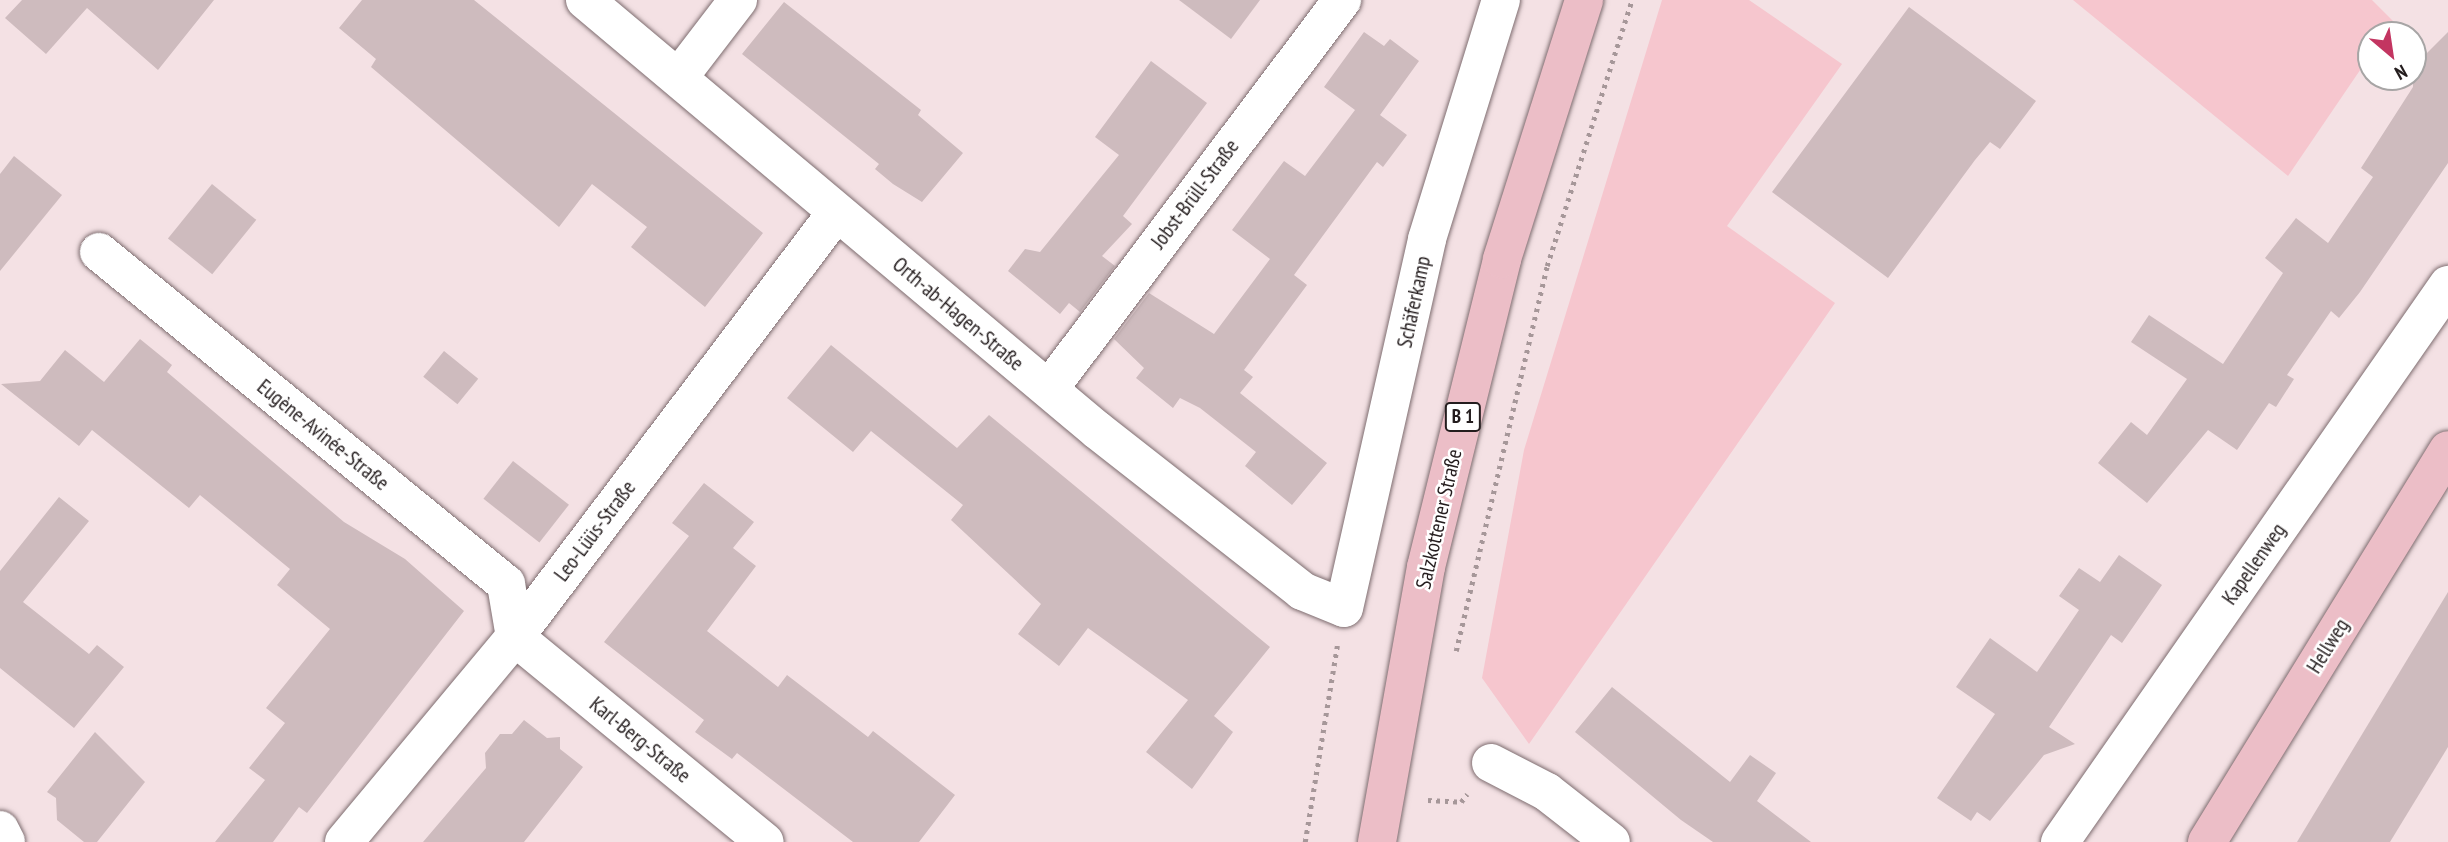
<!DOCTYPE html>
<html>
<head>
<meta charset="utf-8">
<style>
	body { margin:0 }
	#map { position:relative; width:2448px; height:842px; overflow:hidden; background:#f4e1e4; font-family:"PT Sans Narrow",sans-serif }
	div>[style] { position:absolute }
	.green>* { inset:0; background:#f6c6ce }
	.building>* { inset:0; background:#cebbbe; transform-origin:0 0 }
	.path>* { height:4.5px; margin-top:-2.25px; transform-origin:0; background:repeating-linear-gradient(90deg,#a69799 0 3.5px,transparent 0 8.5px) }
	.roads { filter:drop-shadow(0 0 2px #7e6d70) drop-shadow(0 0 2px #7e6d70) }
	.minor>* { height:38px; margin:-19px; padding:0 19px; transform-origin:19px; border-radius:19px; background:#fff }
	.major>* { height:38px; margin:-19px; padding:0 19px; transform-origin:19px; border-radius:19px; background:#ecbec7 }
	span { translate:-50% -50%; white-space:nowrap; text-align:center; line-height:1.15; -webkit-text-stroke:5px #fff; paint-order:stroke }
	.shield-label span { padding:2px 5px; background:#fff; border:2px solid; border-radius:5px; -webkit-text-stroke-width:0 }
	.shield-label { font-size:19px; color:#241d1e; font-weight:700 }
	.street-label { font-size:21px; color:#241d1e }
	.north { position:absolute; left:2357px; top:21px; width:70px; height:70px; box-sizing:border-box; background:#fff; border:2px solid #a7a5a5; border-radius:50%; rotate:151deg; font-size:19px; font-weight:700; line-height:28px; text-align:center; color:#241d1e }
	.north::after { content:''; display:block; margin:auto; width:24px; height:32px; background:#c33561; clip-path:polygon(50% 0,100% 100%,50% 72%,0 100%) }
</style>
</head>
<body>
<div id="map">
	<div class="green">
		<div style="clip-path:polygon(1662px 0,1749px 0,1842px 64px,1727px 226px,1835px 303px,1529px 744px,1482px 678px,1524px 450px)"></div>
		<div style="clip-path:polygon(2073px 0,2372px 0,2393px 21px,2384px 35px,2371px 35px,2371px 54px,2288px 176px)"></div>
	</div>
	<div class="building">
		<div style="clip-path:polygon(22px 0,214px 0,158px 70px,87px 8px,46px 54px,5px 18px)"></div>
		<div style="clip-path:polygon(362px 0,474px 0,763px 233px,705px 307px,631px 247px,647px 227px,592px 184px,559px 227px,371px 67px,376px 59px,339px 28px)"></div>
		<div style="clip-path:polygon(1179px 0,1260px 0,1231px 39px)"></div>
		<div style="clip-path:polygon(784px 2px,921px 110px,918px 115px,963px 153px,922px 202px,893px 184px,875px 169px,879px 164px,742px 54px)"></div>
		<div style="clip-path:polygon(1909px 7px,2036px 101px,2000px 149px,1990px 142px,1975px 160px,1888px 278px,1772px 192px)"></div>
		<div style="clip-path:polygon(1364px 32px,1384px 46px,1390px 39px,1419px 61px,1380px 115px,1407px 135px,1383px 167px,1377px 162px,1294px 275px,1307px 285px,1244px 370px,1253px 377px,1240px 393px,1327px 463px,1292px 505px,1245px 466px,1256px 452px,1200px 408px,1180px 398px,1173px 408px,1136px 378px,1144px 368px,1114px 339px,1149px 293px,1214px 334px,1270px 259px,1232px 230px,1284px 161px,1305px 176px,1355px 110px,1324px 87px)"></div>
		<div style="clip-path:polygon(2448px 32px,2448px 163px,2360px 292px,2339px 318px,2331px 311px,2287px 375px,2294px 379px,2276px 407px,2269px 403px,2237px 450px,2208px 430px,2147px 503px,2098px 463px,2131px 422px,2147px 435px,2187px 379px,2131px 342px,2149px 315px,2223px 364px,2283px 273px,2265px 258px,2296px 218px,2328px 243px,2373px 177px,2361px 168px,2413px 87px,2413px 67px)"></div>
		<div style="clip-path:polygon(1151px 61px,1207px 103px,1123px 216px,1132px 224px,1102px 256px,1115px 266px,1080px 312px,1069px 303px,1060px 314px,1008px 271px,1025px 249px,1040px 252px,1119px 155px,1095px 137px)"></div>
		<div style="clip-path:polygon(14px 156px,62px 195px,0 271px,0 174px)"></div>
		<div style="left:212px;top:184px;width:57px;height:70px;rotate:39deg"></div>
		<div style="clip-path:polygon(140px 339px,172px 365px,167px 372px,344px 522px,405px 559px,464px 611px,307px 813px,299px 807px,273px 842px,215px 842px,265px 780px,249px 768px,285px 723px,266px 708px,330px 629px,277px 585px,290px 569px,200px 495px,189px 508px,92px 430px,79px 446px,1px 384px,40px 381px,65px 350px,104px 382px)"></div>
		<div style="clip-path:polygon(831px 345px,957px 448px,989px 415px,1270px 647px,1214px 716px,1233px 732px,1192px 789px,1146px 752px,1188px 700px,1088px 628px,1059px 666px,1018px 634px,1041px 604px,951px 520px,963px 505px,871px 431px,853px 452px,787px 398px)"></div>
		<div style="left:444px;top:351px;width:44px;height:33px;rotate:39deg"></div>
		<div style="left:513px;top:461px;width:71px;height:48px;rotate:38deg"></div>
		<div style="clip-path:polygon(704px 483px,754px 522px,733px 548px,756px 566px,707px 631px,778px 687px,787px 675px,868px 737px,873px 731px,955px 795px,919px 842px,853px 842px,737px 753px,732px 759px,695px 732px,704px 720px,604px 642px,689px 536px,672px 523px)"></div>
		<div style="clip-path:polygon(59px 497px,89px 521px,23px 602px,89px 654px,97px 645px,124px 667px,74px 728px,0 668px,0 571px)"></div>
		<div style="clip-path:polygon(2119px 555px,2162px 585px,2122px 643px,2111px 635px,2049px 727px,2075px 744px,2044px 755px,1990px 821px,1977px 812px,1971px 821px,1937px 798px,1995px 714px,1956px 687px,1990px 638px,2037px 672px,2079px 610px,2059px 596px,2079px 568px,2100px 582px)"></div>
		<div style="clip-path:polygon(2448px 592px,2448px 747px,2390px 842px,2297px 842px)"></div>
		<div style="clip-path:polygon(1612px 687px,1730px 782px,1750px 755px,1776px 773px,1757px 801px,1811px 842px,1713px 842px,1681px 820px,1575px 732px)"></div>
		<div style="clip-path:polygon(524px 720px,547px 738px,560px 737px,560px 749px,583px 767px,524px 842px,423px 842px,486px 768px,485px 753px,500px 734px,512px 734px)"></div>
		<div style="clip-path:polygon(95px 732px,145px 782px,97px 842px,84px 842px,57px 820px,56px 798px,47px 792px)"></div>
	</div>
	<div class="path">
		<div style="left:1456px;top:651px;width:396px;rotate:-76.7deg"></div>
		<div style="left:1547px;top:266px;width:279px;rotate:-72.3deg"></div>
		<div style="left:1428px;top:800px;width:33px;rotate:3deg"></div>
		<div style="left:1461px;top:802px;width:10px;rotate:-53deg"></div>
		<div style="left:1305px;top:842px;width:199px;rotate:-80.7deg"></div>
	</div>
	<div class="roads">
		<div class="minor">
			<div style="left:585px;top:0;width:669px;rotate:40.03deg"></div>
			<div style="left:1097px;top:430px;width:261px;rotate:38.1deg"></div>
			<div style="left:1302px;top:591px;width:45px;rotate:22deg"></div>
			<div style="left:1344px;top:608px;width:378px;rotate:-77.3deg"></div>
			<div style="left:1427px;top:239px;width:250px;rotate:-72.8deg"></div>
			<div style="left:679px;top:77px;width:97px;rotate:-52.5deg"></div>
			<div style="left:99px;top:252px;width:525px;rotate:39.2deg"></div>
			<div style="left:506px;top:584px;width:54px;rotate:80.4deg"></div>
			<div style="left:515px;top:637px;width:323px;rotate:39.4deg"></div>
			<div style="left:1049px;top:389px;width:487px;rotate:-53deg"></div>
			<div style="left:1491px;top:763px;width:63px;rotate:27.4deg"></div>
			<div style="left:1547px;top:792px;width:81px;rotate:38deg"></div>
			<div style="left:0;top:830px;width:13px;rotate:63deg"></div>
			<div style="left:344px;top:842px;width:267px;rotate:-50.2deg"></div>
			<div style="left:515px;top:637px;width:532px;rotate:-52.87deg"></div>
			<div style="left:2060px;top:842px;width:679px;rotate:-55.14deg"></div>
		</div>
		<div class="major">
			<div style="left:1377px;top:842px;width:279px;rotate:-79.9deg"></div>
			<div style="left:1426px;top:567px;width:317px;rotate:-76.1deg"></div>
			<div style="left:1502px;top:259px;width:272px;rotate:-72.4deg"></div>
			<div style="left:2207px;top:842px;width:460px;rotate:-58.4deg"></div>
		</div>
	</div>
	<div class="shield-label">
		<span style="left:1463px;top:417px">B 1</span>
	</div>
	<div class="street-label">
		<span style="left:1195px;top:194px;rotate:-53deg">Jobst-Brüll-Straße</span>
		<span style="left:1414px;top:302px;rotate:-78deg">Schäferkamp</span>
		<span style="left:958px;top:314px;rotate:40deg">Orth-ab-Hagen-Straße</span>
		<span style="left:323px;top:435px;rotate:39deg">Eugène-Avinée-Straße</span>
		<span style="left:1439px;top:519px;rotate:-77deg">Salzkottener Straße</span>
		<span style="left:595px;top:531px;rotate:-53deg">Leo-Lüüs-Straße</span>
		<span style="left:2254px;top:564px;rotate:-55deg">Kapellenweg</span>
		<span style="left:2328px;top:646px;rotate:-58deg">Hellweg</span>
		<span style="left:640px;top:740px;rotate:39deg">Karl-Berg-Straße</span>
	</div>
	<div class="north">N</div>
</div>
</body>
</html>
